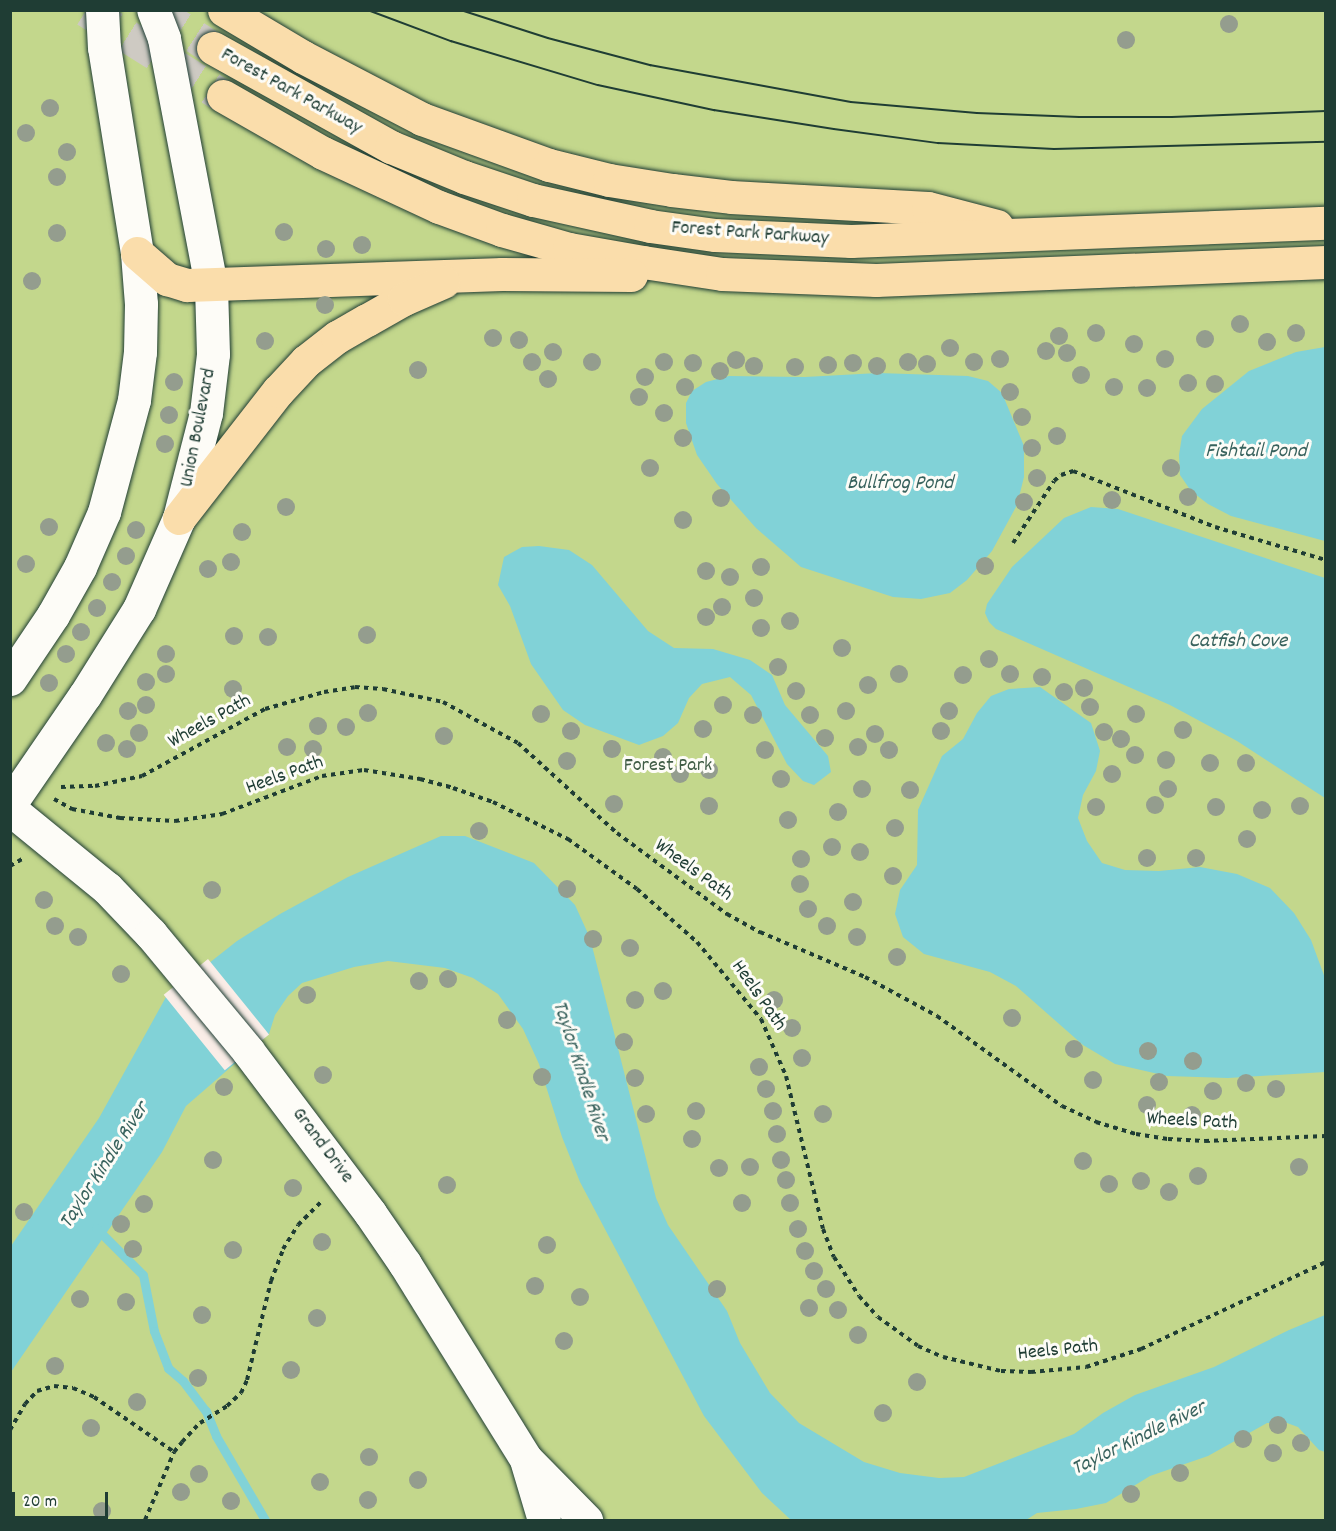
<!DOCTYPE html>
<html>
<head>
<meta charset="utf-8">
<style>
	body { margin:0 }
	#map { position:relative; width:1336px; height:1531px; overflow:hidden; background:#faede7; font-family:Dekko,sans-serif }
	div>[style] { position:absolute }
	.green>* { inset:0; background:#c3d78c; transform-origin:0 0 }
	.water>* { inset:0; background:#81d2d7 }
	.pier>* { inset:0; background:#faede7; transform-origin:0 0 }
	.stream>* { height:9px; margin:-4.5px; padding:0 4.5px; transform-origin:4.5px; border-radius:4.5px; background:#81d2d7 }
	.major-tunnel>* { height:33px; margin-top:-16.5px; transform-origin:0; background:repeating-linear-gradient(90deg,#cecac3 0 33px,transparent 0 49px) }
	.path>* { height:4px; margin-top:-2px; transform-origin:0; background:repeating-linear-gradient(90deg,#1f3d34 0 4.5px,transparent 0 9px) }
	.roads { filter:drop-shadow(0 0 2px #1f3d34) drop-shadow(0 0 2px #1f3d34) }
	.minor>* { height:33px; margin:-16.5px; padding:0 16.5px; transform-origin:16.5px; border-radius:16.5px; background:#fdfcf7 }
	.major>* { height:33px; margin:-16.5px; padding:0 16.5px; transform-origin:16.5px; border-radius:16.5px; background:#faddab }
	.tram>* { height:1.5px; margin:-0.75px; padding:0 0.75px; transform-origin:0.75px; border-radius:0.75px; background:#1f3d34 }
	.trees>* { width:18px; height:18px; margin:-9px; border-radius:50%; background:#949d8e }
	span { translate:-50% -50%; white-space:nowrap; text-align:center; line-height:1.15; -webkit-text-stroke:6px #fdfcf7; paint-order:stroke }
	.street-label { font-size:20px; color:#1f3d34 }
	.park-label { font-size:20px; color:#405c46 }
	.water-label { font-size:21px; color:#38625d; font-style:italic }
	.frame { position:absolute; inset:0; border:12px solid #1f3d34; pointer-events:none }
	.scale { position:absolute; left:12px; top:1492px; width:96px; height:27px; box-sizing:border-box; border:3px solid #1f3d34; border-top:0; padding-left:8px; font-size:18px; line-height:21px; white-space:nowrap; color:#1f3d34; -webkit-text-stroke:4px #fdfcf7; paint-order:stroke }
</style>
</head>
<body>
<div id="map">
	<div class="green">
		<div style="left:10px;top:11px;width:1315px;height:1509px"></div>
	</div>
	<div class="water">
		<div style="clip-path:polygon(1325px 347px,1325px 541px,1231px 516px,1208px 504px,1191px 491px,1180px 475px,1179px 455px,1182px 436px,1202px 409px,1249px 371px,1296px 352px)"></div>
		<div style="clip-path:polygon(878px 373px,968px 376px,988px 381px,1002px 393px,1024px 446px,1024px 477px,1017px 505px,992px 551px,967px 580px,950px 593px,921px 599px,893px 597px,801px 567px,756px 528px,717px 484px,697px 455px,686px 423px,686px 403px,692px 391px,706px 382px,729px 376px,805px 377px)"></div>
		<div style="clip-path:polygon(1091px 507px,1118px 509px,1325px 578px,1325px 798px,1237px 741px,1170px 705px,996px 629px,989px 622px,985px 613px,987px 604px,1012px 567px,1064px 518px)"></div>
		<div style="clip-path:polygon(539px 546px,569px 550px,592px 565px,648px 631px,674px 648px,713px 649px,750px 660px,772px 675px,785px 705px,828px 756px,831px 772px,814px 785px,803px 781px,787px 764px,751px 695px,730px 677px,702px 684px,689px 698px,678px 723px,663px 736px,639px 745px,585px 725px,563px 710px,531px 664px,510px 606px,498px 585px,504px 557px,522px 547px)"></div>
		<div style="clip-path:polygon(1040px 687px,1091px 723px,1100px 751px,1096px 771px,1083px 795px,1078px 818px,1087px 841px,1102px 863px,1125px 870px,1159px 871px,1200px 867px,1237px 874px,1270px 888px,1294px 913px,1311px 940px,1325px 978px,1325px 1072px,1228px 1078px,1167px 1076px,1115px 1064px,1083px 1045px,1016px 986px,990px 972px,924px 954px,903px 937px,895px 914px,900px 890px,917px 865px,918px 810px,942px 756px,963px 739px,977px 713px,991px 696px,1009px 689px)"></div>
		<div style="clip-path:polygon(441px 836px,465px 836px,534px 863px,575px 905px,590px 938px,656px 1198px,668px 1225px,727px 1311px,740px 1343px,770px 1393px,799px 1423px,864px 1462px,900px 1473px,939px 1478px,964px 1477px,1074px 1434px,1103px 1413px,1135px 1395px,1214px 1367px,1289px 1330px,1325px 1315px,1325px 1452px,1319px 1450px,1298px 1427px,1287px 1423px,1267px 1423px,1208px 1456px,1150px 1476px,1106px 1503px,1076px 1509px,1037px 1513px,1026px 1520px,791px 1520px,762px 1493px,704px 1416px,580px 1182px,562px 1137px,539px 1064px,523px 1029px,498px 994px,473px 978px,445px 968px,388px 961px,354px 967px,302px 983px,288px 996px,275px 1015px,269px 1034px,186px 1106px,162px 1152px,11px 1372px,11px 1246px,99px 1118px,166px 997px,237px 941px,280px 914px,348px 877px)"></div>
	</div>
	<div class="pier">
		<div style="left:208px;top:959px;width:97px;height:57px;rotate:51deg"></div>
	</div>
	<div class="stream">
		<div style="left:96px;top:1228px;width:66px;rotate:45deg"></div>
		<div style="left:143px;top:1275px;width:57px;rotate:78.9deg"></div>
		<div style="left:154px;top:1331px;width:40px;rotate:69deg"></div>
		<div style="left:168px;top:1368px;width:20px;rotate:41deg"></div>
		<div style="left:183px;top:1381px;width:38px;rotate:53deg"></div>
		<div style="left:206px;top:1411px;width:27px;rotate:68deg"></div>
		<div style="left:216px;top:1436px;width:97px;rotate:59.7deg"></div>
	</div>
	<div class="major-tunnel">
		<div style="left:86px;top:10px;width:162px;rotate:32.1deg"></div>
		<div style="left:154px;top:10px;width:70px;rotate:32.8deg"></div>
	</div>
	<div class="path">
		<div style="left:1013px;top:543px;width:74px;rotate:-56.5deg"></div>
		<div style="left:1054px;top:481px;width:9px;rotate:-41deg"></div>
		<div style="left:1061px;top:475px;width:13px;rotate:-18deg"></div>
		<div style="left:1073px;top:471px;width:153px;rotate:21.5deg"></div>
		<div style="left:1215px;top:527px;width:116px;rotate:16.6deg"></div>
		<div style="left:61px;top:787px;width:34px;rotate:-2deg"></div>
		<div style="left:95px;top:786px;width:48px;rotate:-12deg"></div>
		<div style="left:142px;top:776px;width:140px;rotate:-28.6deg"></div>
		<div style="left:265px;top:709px;width:61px;rotate:-16.1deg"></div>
		<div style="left:324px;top:692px;width:31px;rotate:-9deg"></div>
		<div style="left:355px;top:687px;width:28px;rotate:4deg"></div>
		<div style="left:383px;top:689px;width:61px;rotate:12.2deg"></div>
		<div style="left:443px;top:702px;width:85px;rotate:28.7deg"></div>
		<div style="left:518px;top:743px;width:134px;rotate:42.3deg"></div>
		<div style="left:617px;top:833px;width:137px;rotate:36.4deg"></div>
		<div style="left:727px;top:914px;width:38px;rotate:29deg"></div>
		<div style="left:760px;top:932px;width:114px;rotate:23.2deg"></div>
		<div style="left:865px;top:977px;width:82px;rotate:28.4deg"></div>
		<div style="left:937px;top:1016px;width:154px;rotate:35.8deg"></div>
		<div style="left:1062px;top:1106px;width:38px;rotate:25deg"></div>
		<div style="left:1096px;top:1122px;width:42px;rotate:16.7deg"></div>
		<div style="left:1136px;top:1134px;width:32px;rotate:9deg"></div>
		<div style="left:1168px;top:1139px;width:37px;rotate:3deg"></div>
		<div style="left:1205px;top:1141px;width:121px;rotate:-2.4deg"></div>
		<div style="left:54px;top:799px;width:21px;rotate:29deg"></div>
		<div style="left:72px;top:809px;width:49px;rotate:10.6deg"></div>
		<div style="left:120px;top:818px;width:55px;rotate:3.1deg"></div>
		<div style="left:175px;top:821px;width:48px;rotate:-8.5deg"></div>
		<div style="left:222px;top:814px;width:107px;rotate:-20.8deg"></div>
		<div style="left:322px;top:776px;width:42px;rotate:-8.1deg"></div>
		<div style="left:364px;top:770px;width:57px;rotate:9.1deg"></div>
		<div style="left:420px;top:779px;width:34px;rotate:15deg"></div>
		<div style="left:453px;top:788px;width:42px;rotate:19.3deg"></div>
		<div style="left:493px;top:802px;width:84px;rotate:26.3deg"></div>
		<div style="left:568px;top:839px;width:85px;rotate:35.9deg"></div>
		<div style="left:637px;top:889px;width:80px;rotate:41.5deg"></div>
		<div style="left:697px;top:942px;width:100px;rotate:50.3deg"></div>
		<div style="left:761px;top:1019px;width:62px;rotate:66.3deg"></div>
		<div style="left:786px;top:1076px;width:157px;rotate:76.4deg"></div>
		<div style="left:823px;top:1229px;width:30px;rotate:69deg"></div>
		<div style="left:834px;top:1257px;width:46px;rotate:57.3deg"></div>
		<div style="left:859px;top:1296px;width:28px;rotate:48deg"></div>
		<div style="left:878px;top:1317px;width:49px;rotate:35.9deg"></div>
		<div style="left:918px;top:1346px;width:27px;rotate:24deg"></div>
		<div style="left:943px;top:1357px;width:60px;rotate:13.6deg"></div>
		<div style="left:1001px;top:1371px;width:30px;rotate:2deg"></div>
		<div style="left:1031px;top:1372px;width:55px;rotate:-5.2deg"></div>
		<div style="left:1086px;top:1367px;width:58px;rotate:-18.1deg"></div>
		<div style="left:1141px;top:1349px;width:204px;rotate:-25.2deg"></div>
		<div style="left:10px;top:866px;width:14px;rotate:-30deg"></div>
		<div style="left:10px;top:1430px;width:30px;rotate:-60deg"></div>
		<div style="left:25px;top:1404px;width:18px;rotate:-47deg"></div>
		<div style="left:37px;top:1391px;width:18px;rotate:-16deg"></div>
		<div style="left:54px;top:1386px;width:19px;rotate:6deg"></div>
		<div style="left:73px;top:1388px;width:23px;rotate:23deg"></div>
		<div style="left:94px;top:1397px;width:97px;rotate:34.5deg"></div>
		<div style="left:145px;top:1520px;width:74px;rotate:-66.9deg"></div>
		<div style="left:174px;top:1452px;width:13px;rotate:-51deg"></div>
		<div style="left:182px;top:1442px;width:26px;rotate:-47deg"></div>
		<div style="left:200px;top:1423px;width:32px;rotate:-32deg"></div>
		<div style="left:227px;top:1406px;width:19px;rotate:-43deg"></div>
		<div style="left:241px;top:1393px;width:14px;rotate:-65deg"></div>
		<div style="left:247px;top:1380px;width:102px;rotate:-76.4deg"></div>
		<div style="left:271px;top:1281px;width:34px;rotate:-69deg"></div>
		<div style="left:283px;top:1249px;width:28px;rotate:-58deg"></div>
		<div style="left:298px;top:1225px;width:34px;rotate:-45deg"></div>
	</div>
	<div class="roads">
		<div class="minor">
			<div style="left:10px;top:679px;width:77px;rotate:-56.1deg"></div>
			<div style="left:53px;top:615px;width:55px;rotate:-60.6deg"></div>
			<div style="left:80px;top:567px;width:60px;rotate:-66.4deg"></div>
			<div style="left:104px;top:512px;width:116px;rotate:-75deg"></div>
			<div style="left:134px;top:400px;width:48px;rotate:-82.9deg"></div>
			<div style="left:140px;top:352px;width:48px;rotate:-88.8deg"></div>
			<div style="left:141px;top:304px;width:51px;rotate:-94.5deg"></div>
			<div style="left:137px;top:253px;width:208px;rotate:-99.1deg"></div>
			<div style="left:104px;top:48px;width:38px;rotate:-93deg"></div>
			<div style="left:10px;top:804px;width:132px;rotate:-55.5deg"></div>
			<div style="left:85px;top:695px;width:102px;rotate:-57.9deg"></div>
			<div style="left:139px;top:609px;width:99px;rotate:-66.3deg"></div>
			<div style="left:179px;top:518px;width:108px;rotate:-75.6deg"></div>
			<div style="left:206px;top:413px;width:59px;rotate:-83.2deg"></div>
			<div style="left:213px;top:354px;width:69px;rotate:-91.7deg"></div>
			<div style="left:211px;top:285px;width:251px;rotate:-100.8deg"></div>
			<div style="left:164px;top:38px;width:30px;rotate:-111deg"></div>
			<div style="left:10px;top:809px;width:125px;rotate:39.2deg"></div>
			<div style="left:107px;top:888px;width:64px;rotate:46.3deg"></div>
			<div style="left:151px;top:934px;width:152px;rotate:50.3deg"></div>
			<div style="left:248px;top:1051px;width:203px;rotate:53deg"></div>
			<div style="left:370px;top:1213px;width:62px;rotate:55.5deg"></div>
			<div style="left:405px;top:1264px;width:229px;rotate:58.2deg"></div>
			<div style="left:526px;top:1459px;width:86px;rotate:45.5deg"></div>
			<div style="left:527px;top:1463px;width:59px;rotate:73.4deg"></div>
		</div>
		<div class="major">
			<div style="left:224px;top:10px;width:92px;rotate:30.7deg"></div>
			<div style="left:303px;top:57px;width:134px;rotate:27.5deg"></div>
			<div style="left:422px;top:119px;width:135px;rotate:19.9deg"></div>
			<div style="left:549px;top:165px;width:62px;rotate:14deg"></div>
			<div style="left:609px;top:180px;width:64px;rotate:9deg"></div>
			<div style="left:672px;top:190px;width:59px;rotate:6.8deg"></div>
			<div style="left:731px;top:197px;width:197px;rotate:3.2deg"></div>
			<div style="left:928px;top:208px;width:71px;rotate:14.6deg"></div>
			<div style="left:213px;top:48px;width:204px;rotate:29.1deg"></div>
			<div style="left:391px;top:147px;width:79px;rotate:22.3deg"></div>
			<div style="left:464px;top:177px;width:73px;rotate:18.4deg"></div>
			<div style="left:533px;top:200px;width:120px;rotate:12.5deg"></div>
			<div style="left:650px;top:226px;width:66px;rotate:7.9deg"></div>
			<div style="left:715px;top:235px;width:136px;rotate:2.5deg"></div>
			<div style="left:851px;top:241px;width:475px;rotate:-2.2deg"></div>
			<div style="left:223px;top:96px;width:115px;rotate:29.7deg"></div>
			<div style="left:323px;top:153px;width:128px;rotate:25deg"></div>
			<div style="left:439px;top:207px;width:67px;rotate:20.1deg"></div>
			<div style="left:502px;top:230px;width:70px;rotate:15.8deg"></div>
			<div style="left:569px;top:249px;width:75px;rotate:10deg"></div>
			<div style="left:643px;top:262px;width:80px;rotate:8.6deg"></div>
			<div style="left:722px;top:274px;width:154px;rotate:2.2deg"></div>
			<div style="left:876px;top:280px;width:450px;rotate:-2.3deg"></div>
			<div style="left:137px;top:253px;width:40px;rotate:41deg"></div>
			<div style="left:167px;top:279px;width:21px;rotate:17deg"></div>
			<div style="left:187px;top:285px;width:315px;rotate:-2deg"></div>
			<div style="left:502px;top:274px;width:129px;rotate:0.4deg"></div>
			<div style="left:179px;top:518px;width:161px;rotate:-52.1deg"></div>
			<div style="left:278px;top:391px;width:41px;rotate:-47deg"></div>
			<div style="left:306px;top:361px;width:39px;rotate:-38deg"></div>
			<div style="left:337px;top:337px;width:34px;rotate:-30deg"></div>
			<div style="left:367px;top:320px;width:43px;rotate:-29.6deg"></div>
			<div style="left:404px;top:299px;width:43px;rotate:-23.6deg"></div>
		</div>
	</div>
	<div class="tram">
		<div style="left:368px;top:10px;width:89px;rotate:20.5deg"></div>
		<div style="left:451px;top:41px;width:153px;rotate:16.7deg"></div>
		<div style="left:598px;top:85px;width:119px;rotate:12.2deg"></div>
		<div style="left:714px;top:110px;width:121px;rotate:9deg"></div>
		<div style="left:834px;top:129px;width:105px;rotate:7.7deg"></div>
		<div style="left:938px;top:143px;width:116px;rotate:3deg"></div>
		<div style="left:1054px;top:149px;width:272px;rotate:-1.5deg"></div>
		<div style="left:461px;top:10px;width:91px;rotate:17.8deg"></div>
		<div style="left:548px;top:38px;width:106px;rotate:14.8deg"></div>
		<div style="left:650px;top:65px;width:204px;rotate:10.4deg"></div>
		<div style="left:851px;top:102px;width:126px;rotate:5deg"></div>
		<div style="left:977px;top:113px;width:102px;rotate:2.2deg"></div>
		<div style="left:1079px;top:117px;width:93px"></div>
		<div style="left:1172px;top:117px;width:154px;rotate:-2.2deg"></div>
	</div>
	<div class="trees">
		<div style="left:1229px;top:24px"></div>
		<div style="left:1126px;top:40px"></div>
		<div style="left:50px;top:108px"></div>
		<div style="left:26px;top:133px"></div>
		<div style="left:67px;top:152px"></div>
		<div style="left:57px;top:177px"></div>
		<div style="left:284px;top:232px"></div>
		<div style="left:57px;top:233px"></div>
		<div style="left:362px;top:245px"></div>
		<div style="left:326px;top:249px"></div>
		<div style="left:32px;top:281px"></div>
		<div style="left:325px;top:305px"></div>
		<div style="left:1240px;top:324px"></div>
		<div style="left:1096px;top:333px"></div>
		<div style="left:1296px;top:333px"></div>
		<div style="left:1059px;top:336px"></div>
		<div style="left:493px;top:338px"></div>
		<div style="left:1205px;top:339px"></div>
		<div style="left:519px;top:340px"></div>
		<div style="left:265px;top:341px"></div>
		<div style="left:1267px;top:342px"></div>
		<div style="left:1134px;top:344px"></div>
		<div style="left:950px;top:348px"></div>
		<div style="left:1046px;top:351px"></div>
		<div style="left:553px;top:352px"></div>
		<div style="left:1067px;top:353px"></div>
		<div style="left:1000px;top:359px"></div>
		<div style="left:1165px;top:359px"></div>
		<div style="left:736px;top:360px"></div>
		<div style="left:532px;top:362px"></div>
		<div style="left:592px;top:362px"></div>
		<div style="left:664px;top:362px"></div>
		<div style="left:908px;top:362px"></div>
		<div style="left:974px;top:362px"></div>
		<div style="left:693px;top:363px"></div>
		<div style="left:853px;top:363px"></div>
		<div style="left:927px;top:364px"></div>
		<div style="left:828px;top:365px"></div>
		<div style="left:754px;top:366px"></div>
		<div style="left:877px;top:366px"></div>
		<div style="left:795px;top:367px"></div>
		<div style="left:418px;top:370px"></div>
		<div style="left:720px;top:371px"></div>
		<div style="left:1081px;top:375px"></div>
		<div style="left:645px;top:377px"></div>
		<div style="left:548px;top:379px"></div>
		<div style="left:174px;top:382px"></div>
		<div style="left:1188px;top:383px"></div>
		<div style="left:1215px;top:384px"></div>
		<div style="left:685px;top:387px"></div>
		<div style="left:1114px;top:387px"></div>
		<div style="left:1147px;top:388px"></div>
		<div style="left:1010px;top:392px"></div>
		<div style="left:639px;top:397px"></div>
		<div style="left:664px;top:413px"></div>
		<div style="left:169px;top:415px"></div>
		<div style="left:1022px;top:417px"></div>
		<div style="left:1057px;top:436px"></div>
		<div style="left:683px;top:438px"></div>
		<div style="left:165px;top:444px"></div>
		<div style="left:1032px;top:448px"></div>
		<div style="left:650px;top:468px"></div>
		<div style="left:1171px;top:468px"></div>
		<div style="left:1037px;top:478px"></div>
		<div style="left:1188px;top:497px"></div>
		<div style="left:721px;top:498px"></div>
		<div style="left:1112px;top:500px"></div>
		<div style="left:1024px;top:502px"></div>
		<div style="left:286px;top:507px"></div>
		<div style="left:683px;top:520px"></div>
		<div style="left:49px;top:527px"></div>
		<div style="left:136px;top:530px"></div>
		<div style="left:242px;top:532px"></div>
		<div style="left:126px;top:556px"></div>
		<div style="left:231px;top:562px"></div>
		<div style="left:26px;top:564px"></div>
		<div style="left:985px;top:566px"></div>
		<div style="left:761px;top:567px"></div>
		<div style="left:208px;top:569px"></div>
		<div style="left:706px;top:571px"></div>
		<div style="left:730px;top:577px"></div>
		<div style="left:112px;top:582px"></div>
		<div style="left:754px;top:598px"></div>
		<div style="left:722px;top:607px"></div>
		<div style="left:97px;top:608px"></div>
		<div style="left:706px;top:617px"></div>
		<div style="left:790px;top:621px"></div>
		<div style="left:761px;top:628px"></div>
		<div style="left:81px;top:632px"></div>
		<div style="left:367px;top:635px"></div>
		<div style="left:234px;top:636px"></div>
		<div style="left:268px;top:637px"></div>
		<div style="left:842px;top:648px"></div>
		<div style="left:66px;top:654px"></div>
		<div style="left:166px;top:654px"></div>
		<div style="left:989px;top:659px"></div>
		<div style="left:778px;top:667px"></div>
		<div style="left:166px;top:674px"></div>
		<div style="left:899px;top:674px"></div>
		<div style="left:1010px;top:674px"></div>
		<div style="left:963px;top:675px"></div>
		<div style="left:1042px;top:677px"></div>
		<div style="left:146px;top:682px"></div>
		<div style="left:49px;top:683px"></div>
		<div style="left:868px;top:685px"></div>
		<div style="left:1084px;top:688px"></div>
		<div style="left:233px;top:689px"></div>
		<div style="left:796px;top:691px"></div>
		<div style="left:1064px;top:692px"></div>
		<div style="left:146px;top:705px"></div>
		<div style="left:723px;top:705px"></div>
		<div style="left:1090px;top:707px"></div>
		<div style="left:128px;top:711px"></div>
		<div style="left:846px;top:711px"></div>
		<div style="left:949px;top:711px"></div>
		<div style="left:368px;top:713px"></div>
		<div style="left:541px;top:714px"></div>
		<div style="left:1136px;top:714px"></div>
		<div style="left:753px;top:715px"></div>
		<div style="left:810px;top:715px"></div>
		<div style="left:318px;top:726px"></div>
		<div style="left:346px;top:727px"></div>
		<div style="left:703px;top:729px"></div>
		<div style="left:1183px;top:730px"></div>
		<div style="left:571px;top:731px"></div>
		<div style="left:941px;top:731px"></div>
		<div style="left:1104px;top:732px"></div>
		<div style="left:139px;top:733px"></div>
		<div style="left:875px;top:734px"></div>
		<div style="left:444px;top:736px"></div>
		<div style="left:825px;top:738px"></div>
		<div style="left:1121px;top:739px"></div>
		<div style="left:106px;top:743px"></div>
		<div style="left:287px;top:747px"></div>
		<div style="left:858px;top:747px"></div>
		<div style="left:127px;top:749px"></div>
		<div style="left:313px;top:749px"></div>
		<div style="left:612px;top:749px"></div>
		<div style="left:765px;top:750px"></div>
		<div style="left:889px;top:750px"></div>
		<div style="left:1135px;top:755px"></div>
		<div style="left:663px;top:757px"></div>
		<div style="left:1166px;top:760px"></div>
		<div style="left:567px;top:761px"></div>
		<div style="left:1210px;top:763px"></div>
		<div style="left:1246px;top:763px"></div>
		<div style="left:709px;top:770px"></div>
		<div style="left:680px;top:774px"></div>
		<div style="left:1112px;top:774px"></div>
		<div style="left:781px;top:779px"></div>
		<div style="left:862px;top:789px"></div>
		<div style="left:1168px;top:789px"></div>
		<div style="left:910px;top:790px"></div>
		<div style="left:614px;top:804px"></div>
		<div style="left:1155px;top:805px"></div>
		<div style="left:709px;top:806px"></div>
		<div style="left:1300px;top:806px"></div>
		<div style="left:1096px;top:807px"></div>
		<div style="left:1216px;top:807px"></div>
		<div style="left:1262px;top:810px"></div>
		<div style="left:838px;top:812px"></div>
		<div style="left:788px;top:820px"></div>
		<div style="left:895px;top:828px"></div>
		<div style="left:479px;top:831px"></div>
		<div style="left:1247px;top:839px"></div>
		<div style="left:832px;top:847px"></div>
		<div style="left:860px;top:852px"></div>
		<div style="left:1147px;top:858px"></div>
		<div style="left:1196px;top:858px"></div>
		<div style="left:801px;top:859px"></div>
		<div style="left:893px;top:876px"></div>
		<div style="left:800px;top:884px"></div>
		<div style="left:567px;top:889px"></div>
		<div style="left:212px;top:890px"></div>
		<div style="left:44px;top:900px"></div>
		<div style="left:853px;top:902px"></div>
		<div style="left:808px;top:909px"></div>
		<div style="left:55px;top:926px"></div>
		<div style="left:827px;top:926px"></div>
		<div style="left:78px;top:937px"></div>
		<div style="left:857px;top:937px"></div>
		<div style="left:593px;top:939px"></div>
		<div style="left:630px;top:948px"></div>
		<div style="left:897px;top:957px"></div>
		<div style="left:121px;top:974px"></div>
		<div style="left:448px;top:979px"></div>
		<div style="left:419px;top:981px"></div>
		<div style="left:663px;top:991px"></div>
		<div style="left:307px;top:995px"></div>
		<div style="left:635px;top:1000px"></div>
		<div style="left:774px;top:1000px"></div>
		<div style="left:1012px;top:1018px"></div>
		<div style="left:507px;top:1020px"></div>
		<div style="left:792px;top:1028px"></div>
		<div style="left:624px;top:1042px"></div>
		<div style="left:1074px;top:1049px"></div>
		<div style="left:1148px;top:1051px"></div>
		<div style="left:802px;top:1058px"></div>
		<div style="left:1193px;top:1061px"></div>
		<div style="left:759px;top:1067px"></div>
		<div style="left:323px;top:1075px"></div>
		<div style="left:542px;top:1077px"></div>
		<div style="left:635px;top:1078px"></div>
		<div style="left:1093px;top:1080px"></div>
		<div style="left:1159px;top:1082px"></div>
		<div style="left:1246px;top:1083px"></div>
		<div style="left:224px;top:1087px"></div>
		<div style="left:766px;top:1089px"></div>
		<div style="left:1276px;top:1089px"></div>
		<div style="left:1213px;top:1091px"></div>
		<div style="left:1147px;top:1105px"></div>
		<div style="left:696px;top:1111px"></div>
		<div style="left:773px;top:1111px"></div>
		<div style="left:646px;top:1114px"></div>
		<div style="left:823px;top:1114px"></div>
		<div style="left:1192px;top:1115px"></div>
		<div style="left:777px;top:1134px"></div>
		<div style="left:692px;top:1139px"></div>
		<div style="left:213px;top:1160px"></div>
		<div style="left:781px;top:1160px"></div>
		<div style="left:1083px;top:1161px"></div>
		<div style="left:750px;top:1167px"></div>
		<div style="left:1299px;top:1167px"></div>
		<div style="left:719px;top:1168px"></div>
		<div style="left:1198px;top:1176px"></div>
		<div style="left:786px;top:1180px"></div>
		<div style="left:1141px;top:1181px"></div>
		<div style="left:1109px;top:1184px"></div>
		<div style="left:447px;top:1185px"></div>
		<div style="left:293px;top:1188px"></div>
		<div style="left:1169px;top:1192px"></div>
		<div style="left:742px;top:1203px"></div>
		<div style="left:790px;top:1203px"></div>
		<div style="left:144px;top:1204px"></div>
		<div style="left:24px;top:1212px"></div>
		<div style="left:121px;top:1224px"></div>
		<div style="left:798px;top:1229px"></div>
		<div style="left:322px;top:1242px"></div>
		<div style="left:547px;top:1245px"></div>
		<div style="left:133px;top:1249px"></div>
		<div style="left:233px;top:1250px"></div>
		<div style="left:805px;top:1251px"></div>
		<div style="left:814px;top:1271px"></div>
		<div style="left:535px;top:1286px"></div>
		<div style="left:717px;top:1289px"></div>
		<div style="left:826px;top:1289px"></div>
		<div style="left:580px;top:1297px"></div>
		<div style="left:80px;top:1299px"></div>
		<div style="left:126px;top:1302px"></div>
		<div style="left:809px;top:1308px"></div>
		<div style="left:838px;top:1310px"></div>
		<div style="left:202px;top:1315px"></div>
		<div style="left:317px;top:1318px"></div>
		<div style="left:858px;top:1335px"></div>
		<div style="left:564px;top:1341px"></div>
		<div style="left:55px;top:1366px"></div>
		<div style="left:291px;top:1370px"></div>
		<div style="left:198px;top:1378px"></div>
		<div style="left:917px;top:1382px"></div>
		<div style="left:137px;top:1402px"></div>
		<div style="left:883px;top:1413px"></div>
		<div style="left:1278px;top:1425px"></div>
		<div style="left:91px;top:1428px"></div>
		<div style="left:1243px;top:1439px"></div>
		<div style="left:1301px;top:1443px"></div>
		<div style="left:1273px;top:1453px"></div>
		<div style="left:369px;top:1457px"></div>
		<div style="left:1180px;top:1473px"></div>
		<div style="left:199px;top:1474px"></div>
		<div style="left:418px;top:1480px"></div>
		<div style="left:320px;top:1482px"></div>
		<div style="left:181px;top:1492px"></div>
		<div style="left:1131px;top:1494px"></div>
		<div style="left:368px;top:1500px"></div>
		<div style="left:231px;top:1501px"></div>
		<div style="left:102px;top:1511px"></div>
	</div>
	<div class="street-label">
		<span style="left:291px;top:92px;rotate:29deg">Forest Park Parkway</span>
		<span style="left:750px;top:234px;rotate:4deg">Forest Park Parkway</span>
		<span style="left:199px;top:428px;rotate:-79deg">Union Boulevard</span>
		<span style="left:210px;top:722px;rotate:-29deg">Wheels Path</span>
		<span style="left:285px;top:776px;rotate:-20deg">Heels Path</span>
		<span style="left:693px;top:871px;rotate:36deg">Wheels Path</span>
		<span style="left:758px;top:996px;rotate:55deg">Heels Path</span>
		<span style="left:1192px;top:1122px;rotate:3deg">Wheels Path</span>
		<span style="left:322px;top:1146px;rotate:53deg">Grand Drive</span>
		<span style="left:1058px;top:1351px;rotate:-6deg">Heels Path</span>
	</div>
	<div class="park-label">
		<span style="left:668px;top:766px">Forest Park</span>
	</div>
	<div class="water-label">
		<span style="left:1256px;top:452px">Fishtail Pond</span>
		<span style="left:900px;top:484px">Bullfrog Pond</span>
		<span style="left:1238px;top:642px">Catfish Cove</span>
		<span style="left:580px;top:1071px;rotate:72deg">Taylor Kindle River</span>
		<span style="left:105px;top:1166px;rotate:-57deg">Taylor Kindle River</span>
		<span style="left:1139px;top:1439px;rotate:-26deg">Taylor Kindle River</span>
	</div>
	<div class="frame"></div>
	<div class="scale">20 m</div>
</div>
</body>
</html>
